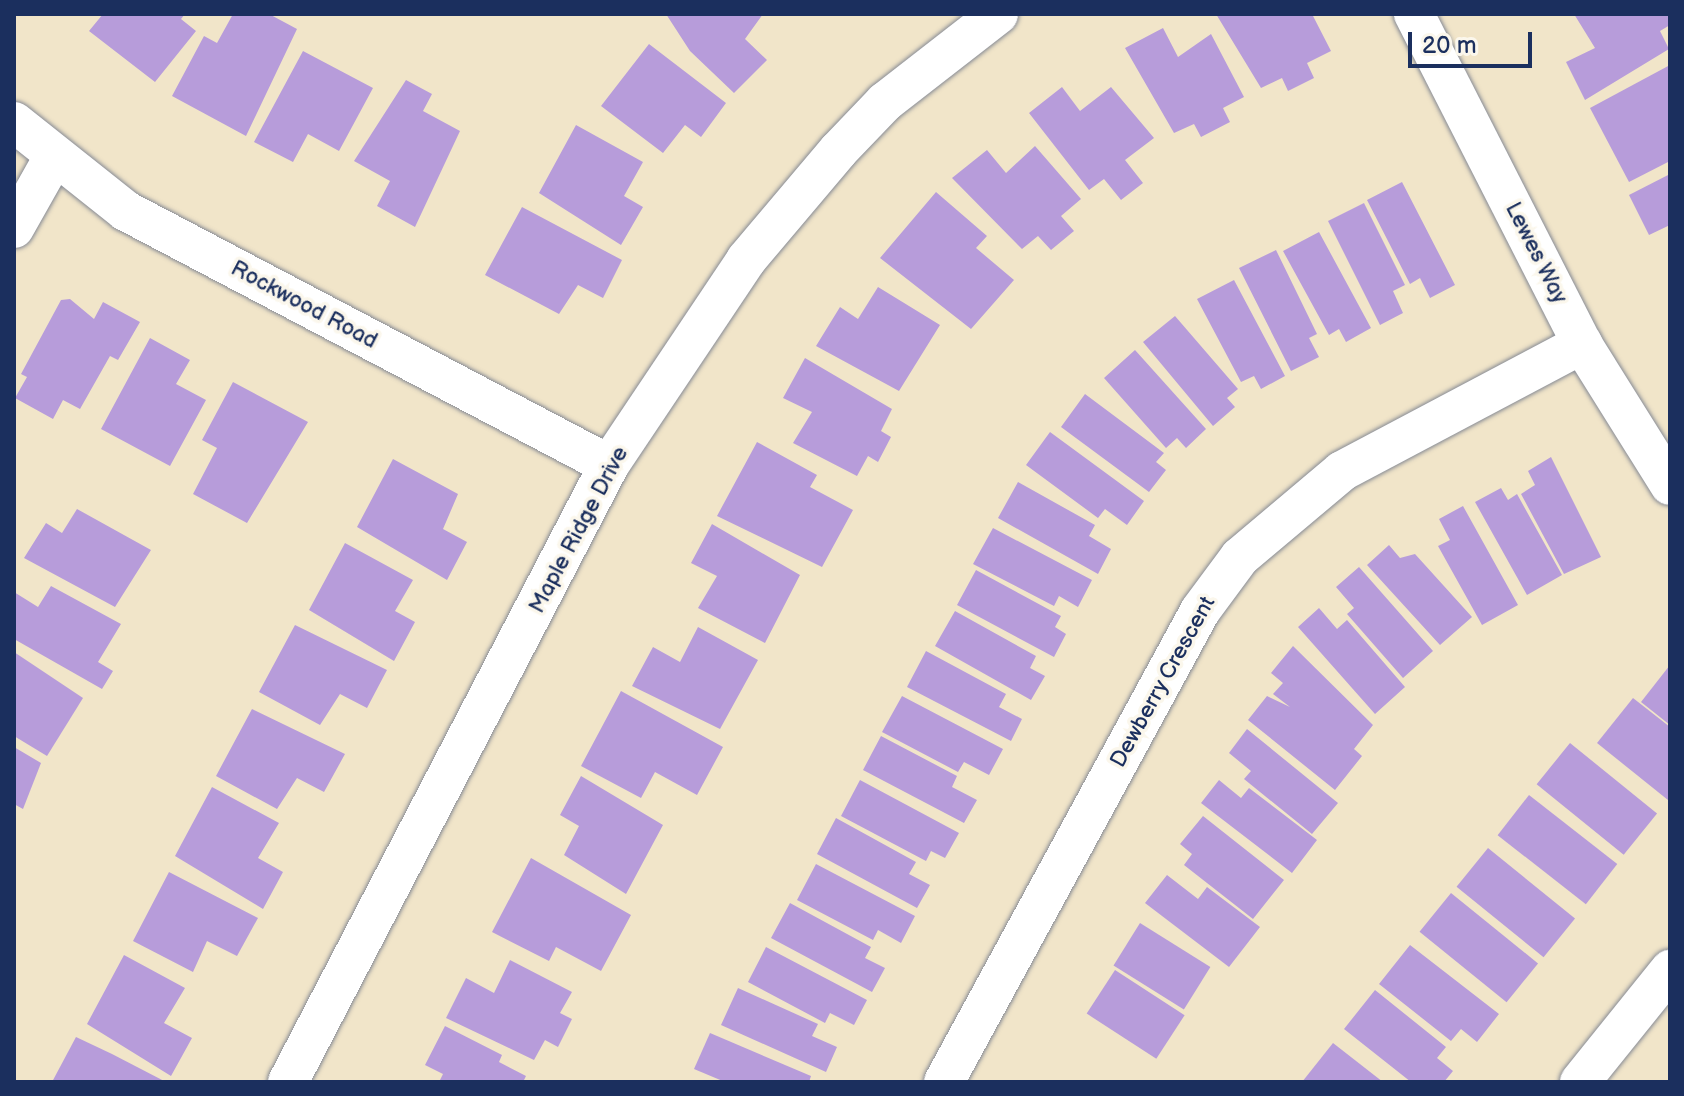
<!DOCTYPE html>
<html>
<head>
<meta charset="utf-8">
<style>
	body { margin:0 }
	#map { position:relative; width:1684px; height:1096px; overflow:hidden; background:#f1e5c9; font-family:"Balsamiq Sans",sans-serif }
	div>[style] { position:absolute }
	.building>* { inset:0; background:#b79cda; transform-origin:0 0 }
	.roads { filter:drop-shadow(0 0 2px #868a94) drop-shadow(0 0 2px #868a94) }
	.minor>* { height:40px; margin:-20px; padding:0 20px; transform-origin:20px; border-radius:20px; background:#fff }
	span { translate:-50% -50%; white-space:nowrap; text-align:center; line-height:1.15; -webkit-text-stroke:7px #fbf7ec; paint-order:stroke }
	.street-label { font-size:22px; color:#1b2f5e }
	.frame { position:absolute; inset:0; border:16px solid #1b2f5e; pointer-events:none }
	.scale { position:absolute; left:1408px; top:32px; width:124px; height:36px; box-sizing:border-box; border:4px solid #1b2f5e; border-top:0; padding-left:10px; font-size:24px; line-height:28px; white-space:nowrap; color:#1b2f5e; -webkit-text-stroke:6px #fbf7ec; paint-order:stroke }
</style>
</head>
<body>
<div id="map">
	<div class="building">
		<div style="clip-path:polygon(103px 14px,185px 14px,181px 19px,196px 31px,155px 82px,89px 31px)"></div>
		<div style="clip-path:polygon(233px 14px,269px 14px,297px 29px,246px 136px,172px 96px,204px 36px,217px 43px)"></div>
		<div style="clip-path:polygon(666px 14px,763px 14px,745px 39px,767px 60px,734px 93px,690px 51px)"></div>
		<div style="clip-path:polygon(1216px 14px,1312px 14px,1331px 51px,1307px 63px,1314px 78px,1288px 91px,1282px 78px,1261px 88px)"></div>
		<div style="clip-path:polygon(1574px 14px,1668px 14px,1670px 25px,1660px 31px,1669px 49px,1585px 100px,1566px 62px,1595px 48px)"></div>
		<div style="clip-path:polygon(1163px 28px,1178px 57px,1211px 34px,1244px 97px,1223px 108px,1230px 122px,1201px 137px,1194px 124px,1174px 133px,1125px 48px)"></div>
		<div style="clip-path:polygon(649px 44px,726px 103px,701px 137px,685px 125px,663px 153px,601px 106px)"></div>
		<div style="clip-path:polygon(303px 51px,373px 88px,339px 151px,308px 134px,293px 162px,254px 142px)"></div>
		<div style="clip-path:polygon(1670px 65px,1670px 161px,1629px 182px,1590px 108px)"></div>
		<div style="clip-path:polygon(406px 80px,432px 94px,423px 111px,460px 131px,415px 227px,377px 206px,390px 181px,354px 161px)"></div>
		<div style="clip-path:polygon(1062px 87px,1080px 111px,1111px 87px,1154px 138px,1125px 160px,1143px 183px,1121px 200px,1104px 179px,1089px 190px,1029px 113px)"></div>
		<div style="clip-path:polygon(576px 125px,643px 162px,624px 196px,643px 207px,621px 245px,539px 193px)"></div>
		<div style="clip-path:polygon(1035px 146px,1081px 199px,1061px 216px,1074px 231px,1051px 250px,1038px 236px,1022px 249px,952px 178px,987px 150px,1006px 173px)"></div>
		<div style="clip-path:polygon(1670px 174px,1670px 225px,1649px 235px,1629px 195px)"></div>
		<div style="clip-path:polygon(1402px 182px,1455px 285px,1430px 298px,1420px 278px,1410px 284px,1367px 200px)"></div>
		<div style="clip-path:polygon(936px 192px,987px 236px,976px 248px,1014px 280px,971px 329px,880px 258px)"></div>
		<div style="clip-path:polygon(1364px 203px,1405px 285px,1393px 291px,1403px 313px,1380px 325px,1328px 221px)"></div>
		<div style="clip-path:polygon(522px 207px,622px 260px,603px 298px,578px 285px,559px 314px,485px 275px)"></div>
		<div style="clip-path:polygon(1319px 232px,1371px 328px,1346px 342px,1339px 329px,1329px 335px,1283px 251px)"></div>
		<div style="clip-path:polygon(1276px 250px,1317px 334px,1309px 338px,1319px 357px,1291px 371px,1239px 268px)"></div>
		<div style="clip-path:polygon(1234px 280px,1285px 376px,1261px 389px,1254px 376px,1241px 382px,1197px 299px)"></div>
		<div style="clip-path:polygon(878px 287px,940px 325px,899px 391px,816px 346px,840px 307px,858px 319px)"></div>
		<div style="clip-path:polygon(70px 299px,94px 319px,103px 302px,140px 322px,118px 360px,110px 356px,80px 409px,63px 400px,53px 419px,15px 398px,27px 377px,21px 374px,61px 300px)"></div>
		<div style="clip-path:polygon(1175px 316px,1238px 389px,1227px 398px,1235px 407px,1213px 426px,1143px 342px)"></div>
		<div style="clip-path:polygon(150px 338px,190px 360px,176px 384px,206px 400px,170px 466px,101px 429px)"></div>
		<div style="clip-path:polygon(1135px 350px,1206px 429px,1186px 448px,1177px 438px,1166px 448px,1104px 378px)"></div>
		<div style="clip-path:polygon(805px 358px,892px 409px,881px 431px,891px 437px,878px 462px,868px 456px,857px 476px,793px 443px,812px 412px,783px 398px)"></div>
		<div style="clip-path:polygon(233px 382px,308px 422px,247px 523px,193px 494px,217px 448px,202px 440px)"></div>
		<div style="clip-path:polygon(1085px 394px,1164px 453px,1156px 462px,1166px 470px,1149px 492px,1061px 427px)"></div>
		<div style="clip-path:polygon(1050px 432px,1144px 501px,1127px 525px,1105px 509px,1098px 518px,1026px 465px)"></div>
		<div style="clip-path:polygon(757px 442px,817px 475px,810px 487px,853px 510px,822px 567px,717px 516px)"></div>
		<div style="clip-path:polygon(1551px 457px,1601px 557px,1564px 574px,1521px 494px,1535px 485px,1528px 471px)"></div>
		<div style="clip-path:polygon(393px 459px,458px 494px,443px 529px,467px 542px,447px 580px,357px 527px)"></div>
		<div style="clip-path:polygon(1018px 482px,1095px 525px,1089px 536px,1111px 549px,1098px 574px,998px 518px)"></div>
		<div style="clip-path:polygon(1501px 488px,1508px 500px,1517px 494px,1562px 575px,1527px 595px,1475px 502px)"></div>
		<div style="clip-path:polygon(1463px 506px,1518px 605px,1482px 625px,1438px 546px,1450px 540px,1439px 519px)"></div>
		<div style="clip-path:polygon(77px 509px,151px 550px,115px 607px,24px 558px,46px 523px,62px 533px)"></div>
		<div style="clip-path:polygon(712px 524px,800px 575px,765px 643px,698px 608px,717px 576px,691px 563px)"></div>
		<div style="clip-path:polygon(993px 528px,1092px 580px,1078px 607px,1059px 596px,1054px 606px,973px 564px)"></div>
		<div style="clip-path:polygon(345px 543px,413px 580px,395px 611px,415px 622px,394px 661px,309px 610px)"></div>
		<div style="clip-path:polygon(1389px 545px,1400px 558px,1415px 554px,1472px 617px,1440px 645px,1367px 565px)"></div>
		<div style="clip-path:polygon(1359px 567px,1433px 651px,1403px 678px,1347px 614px,1354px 608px,1336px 587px)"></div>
		<div style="clip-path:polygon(976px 570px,1061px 616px,1055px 627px,1066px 634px,1054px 657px,957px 605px)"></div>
		<div style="clip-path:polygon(51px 586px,121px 624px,98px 662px,113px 671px,102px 689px,14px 639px,14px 592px,38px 607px)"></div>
		<div style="clip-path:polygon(1319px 608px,1337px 629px,1347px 620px,1405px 687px,1375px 714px,1298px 627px)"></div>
		<div style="clip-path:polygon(955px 611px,1036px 656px,1030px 668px,1045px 676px,1031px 700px,935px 646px)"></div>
		<div style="clip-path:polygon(295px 625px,387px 670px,367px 708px,340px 694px,320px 725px,259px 692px)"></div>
		<div style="clip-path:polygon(698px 627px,758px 660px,720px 729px,632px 686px,653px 647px,680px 662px)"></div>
		<div style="clip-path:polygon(1293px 646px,1373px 725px,1354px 749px,1362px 756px,1335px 790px,1248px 720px,1267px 696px,1290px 707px,1273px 694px,1283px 683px,1271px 673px)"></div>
		<div style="clip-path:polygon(926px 651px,1006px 694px,999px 707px,1022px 719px,1011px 741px,907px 687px)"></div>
		<div style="clip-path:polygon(14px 652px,83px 698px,47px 756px,14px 736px)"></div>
		<div style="clip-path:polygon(1670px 665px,1670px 725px,1641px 702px)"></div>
		<div style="clip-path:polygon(621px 691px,723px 747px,697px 795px,655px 772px,641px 798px,581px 766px)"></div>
		<div style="clip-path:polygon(902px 696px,1003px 749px,989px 775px,964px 762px,958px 772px,882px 732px)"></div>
		<div style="clip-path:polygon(1633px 698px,1670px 727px,1668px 800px,1597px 743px)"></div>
		<div style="clip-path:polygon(252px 709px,345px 754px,324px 792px,297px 778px,277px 809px,216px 776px)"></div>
		<div style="clip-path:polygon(1247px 729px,1338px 803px,1312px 834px,1244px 779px,1251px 771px,1229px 753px)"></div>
		<div style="clip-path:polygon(881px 736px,957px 776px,952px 787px,977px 800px,964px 823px,863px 770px)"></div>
		<div style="left:1570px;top:743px;width:112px;height:53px;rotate:39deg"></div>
		<div style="clip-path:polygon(14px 747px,41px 763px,23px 809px,14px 804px)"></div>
		<div style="clip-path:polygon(581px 776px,663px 825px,626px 894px,564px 855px,579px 826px,560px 815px)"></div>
		<div style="clip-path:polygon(860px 780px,959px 833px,945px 858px,931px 851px,926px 861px,841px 816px)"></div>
		<div style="clip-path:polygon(1219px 780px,1241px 798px,1249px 788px,1317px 840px,1292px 873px,1201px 803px)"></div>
		<div style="clip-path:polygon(212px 787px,279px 823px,258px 858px,283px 872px,263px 909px,175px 856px)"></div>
		<div style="left:1529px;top:795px;width:112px;height:51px;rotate:38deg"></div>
		<div style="clip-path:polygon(1203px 816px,1284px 880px,1253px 919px,1184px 865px,1192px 854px,1180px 844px)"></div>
		<div style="clip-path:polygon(836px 818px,916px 862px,909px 874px,930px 885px,917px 908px,817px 854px)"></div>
		<div style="left:1488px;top:848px;width:112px;height:50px;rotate:39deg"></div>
		<div style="clip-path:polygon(531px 858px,631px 915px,601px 971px,556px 947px,549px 961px,492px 932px)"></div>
		<div style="clip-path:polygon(816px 864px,915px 916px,901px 943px,878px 930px,873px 940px,797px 900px)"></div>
		<div style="clip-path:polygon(169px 872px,258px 918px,237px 956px,207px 941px,193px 972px,133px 941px)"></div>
		<div style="clip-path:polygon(1167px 875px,1198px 899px,1207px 887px,1260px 927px,1229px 967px,1145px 903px)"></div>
		<div style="left:1451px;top:893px;width:112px;height:50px;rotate:39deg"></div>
		<div style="clip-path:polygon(790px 903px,871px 947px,865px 958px,885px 968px,872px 992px,771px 938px)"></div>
		<div style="left:1140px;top:923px;width:83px;height:50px;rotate:32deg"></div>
		<div style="clip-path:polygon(1410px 945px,1499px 1014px,1477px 1042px,1461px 1029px,1451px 1041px,1379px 984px)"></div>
		<div style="clip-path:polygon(766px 947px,867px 1000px,854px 1025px,830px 1013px,825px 1023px,748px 982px)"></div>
		<div style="clip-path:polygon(124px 955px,185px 988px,164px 1023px,192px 1038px,171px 1076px,87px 1024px)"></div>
		<div style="clip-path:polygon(510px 960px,572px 992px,560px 1013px,572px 1019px,558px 1047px,545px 1040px,534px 1060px,446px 1018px,466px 978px,494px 993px)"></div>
		<div style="left:1115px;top:970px;width:83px;height:52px;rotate:33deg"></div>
		<div style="clip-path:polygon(738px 988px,818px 1024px,812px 1036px,837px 1047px,826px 1072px,721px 1025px)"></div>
		<div style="clip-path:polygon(1375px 990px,1446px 1047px,1437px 1058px,1453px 1071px,1444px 1082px,1411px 1082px,1344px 1029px)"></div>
		<div style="clip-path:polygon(445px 1026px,502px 1055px,499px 1062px,526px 1076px,523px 1082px,439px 1082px,443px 1074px,425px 1065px)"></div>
		<div style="clip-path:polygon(710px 1033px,811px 1076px,809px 1082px,725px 1082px,694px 1069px)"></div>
		<div style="clip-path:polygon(76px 1037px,112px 1054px,166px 1082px,52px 1082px)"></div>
		<div style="clip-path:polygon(1333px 1043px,1383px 1082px,1302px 1082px)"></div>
	</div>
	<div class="roads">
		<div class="minor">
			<div style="left:1414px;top:14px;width:370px;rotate:63deg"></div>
			<div style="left:1582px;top:344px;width:166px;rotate:58deg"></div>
			<div style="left:14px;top:122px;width:143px;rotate:38.5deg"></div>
			<div style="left:126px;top:211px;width:546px;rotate:27.74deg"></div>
			<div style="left:14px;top:228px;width:81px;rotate:-60.6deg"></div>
			<div style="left:288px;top:1082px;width:696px;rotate:-62.51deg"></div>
			<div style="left:609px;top:465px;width:247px;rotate:-56.2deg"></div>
			<div style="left:746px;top:260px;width:143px;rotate:-49.8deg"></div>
			<div style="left:838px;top:151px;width:68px;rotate:-46.2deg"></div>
			<div style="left:885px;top:102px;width:143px;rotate:-37.9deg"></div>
			<div style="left:944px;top:1082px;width:536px;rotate:-61.47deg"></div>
			<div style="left:1200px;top:611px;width:67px;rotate:-53.5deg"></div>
			<div style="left:1240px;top:557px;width:133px;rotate:-40.1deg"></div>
			<div style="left:1342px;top:471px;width:272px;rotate:-27.9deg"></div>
			<div style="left:1580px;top:1082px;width:144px;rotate:-51.2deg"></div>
		</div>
	</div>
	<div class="street-label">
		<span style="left:1536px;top:253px;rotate:63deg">Lewes Way</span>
		<span style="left:304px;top:305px;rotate:28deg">Rockwood Road</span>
		<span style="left:579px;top:530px;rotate:-62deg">Maple Ridge Drive</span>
		<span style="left:1163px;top:682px;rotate:-61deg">Dewberry Crescent</span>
	</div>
	<div class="frame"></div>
	<div class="scale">20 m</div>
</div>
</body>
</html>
